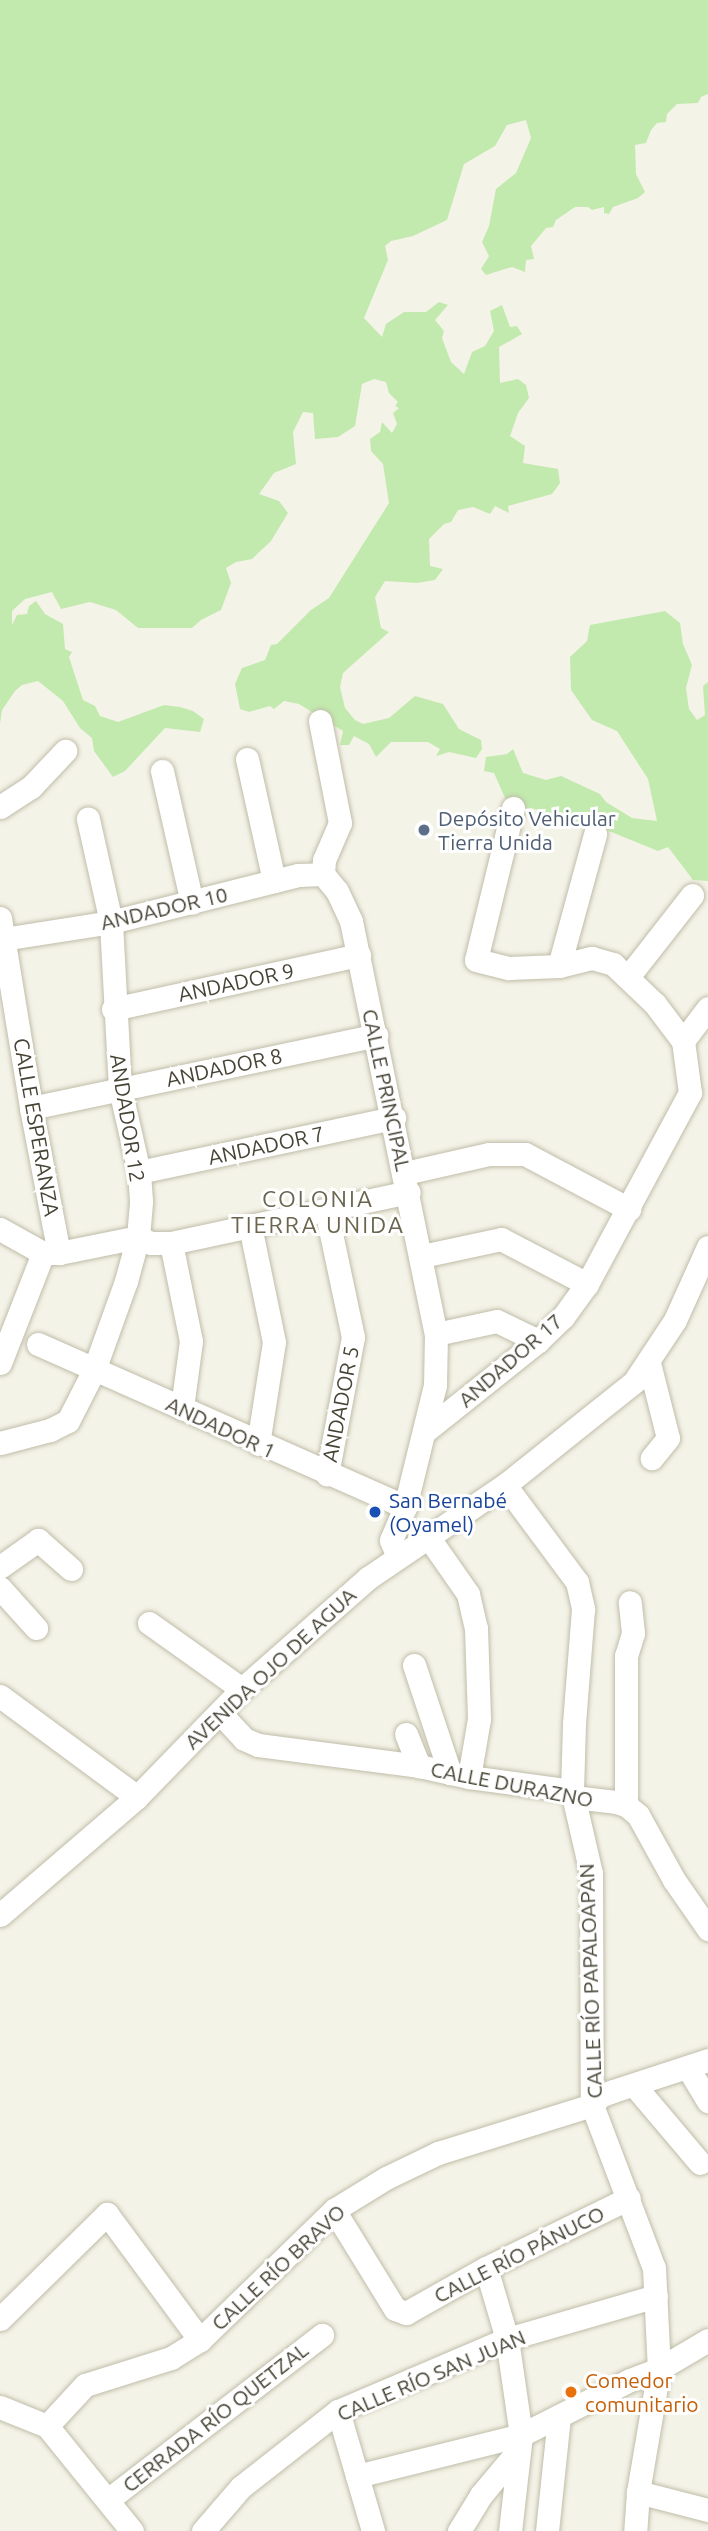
<!DOCTYPE html>
<html>
<head>
<meta charset="utf-8">
<style>
	body { margin:0 }
	#map { position:relative; width:708px; height:2531px; overflow:hidden; background:#f4f3e7; font-family:Ubuntu,sans-serif }
	div>[style] { position:absolute }
	.green>* { inset:0; background:#c2eaae }
	.roads { filter:drop-shadow(0 0 2px #c0bda9) drop-shadow(0 0 2px #c0bda9) }
	.minor>* { height:23px; margin:-11.5px; padding:0 11.5px; transform-origin:11.5px; border-radius:11.5px; background:#fff }
	.dots>* { width:19px; height:19px; translate:-50% -50%; box-sizing:border-box; border:4px solid #fff; border-radius:50% }
	span { translate:-50% -50%; white-space:nowrap; text-align:center; line-height:1.15; -webkit-text-stroke:6px #fff; paint-order:stroke }
	.service-label { font-size:21px; color:#4e5e75 }
	.left { translate:0 -50%; text-align:left }
	.street-label { font-size:21px; color:#474436 }
	.transit-label { font-size:21px; color:#164399 }
	.food-label { font-size:21px; color:#c56008 }
	.neighbourhood-label { font-size:23px; color:#6a654c; letter-spacing:2px }
</style>
</head>
<body>
<div id="map">
	<div class="green">
		<div style="clip-path:polygon(0 0,708px 0,708px 94px,701px 97px,698px 103px,677px 104px,667px 114px,666px 122px,657px 123px,651px 130px,646px 143px,635px 145px,636px 174px,645px 192px,638px 198px,613px 207px,609px 214px,604px 213px,604px 207px,592px 210px,588px 207px,575px 207px,556px 220px,553px 227px,546px 228px,531px 246px,534px 259px,526px 260px,525px 272px,512px 267px,486px 275px,481px 269px,489px 256px,482px 242px,489px 226px,496px 189px,516px 173px,531px 138px,526px 120px,507px 125px,495px 146px,464px 164px,447px 220px,413px 236px,391px 241px,385px 246px,388px 260px,364px 318px,382px 337px,386px 324px,404px 312px,426px 312px,439px 302px,448px 305px,435px 320px,444px 331px,442px 338px,451px 362px,464px 374px,472px 352px,485px 346px,494px 331px,490px 311px,502px 305px,510px 327px,517px 326px,522px 334px,499px 347px,500px 383px,518px 379px,526px 385px,529px 398px,518px 413px,510px 436px,525px 446px,523px 463px,558px 469px,560px 483px,552px 494px,508px 506px,509px 513px,495px 506px,490px 514px,473px 507px,458px 510px,451px 522px,444px 524px,429px 539px,430px 566px,443px 569px,435px 580px,417px 583px,385px 581px,375px 597px,381px 628px,389px 632px,343px 673px,340px 687px,345px 708px,355px 720px,363px 724px,389px 718px,415px 696px,443px 704px,459px 729px,481px 740px,482px 749px,476px 758px,449px 752px,436px 756px,440px 749px,428px 742px,391px 742px,376px 757px,369px 744px,354px 736px,349px 745px,340px 745px,343px 731px,299px 704px,284px 701px,274px 709px,270px 706px,249px 712px,240px 709px,235px 684px,242px 668px,265px 660px,271px 645px,277px 644px,311px 610px,329px 598px,389px 503px,383px 464px,371px 451px,370px 439px,380px 432px,382px 422px,392px 433px,397px 424px,393px 413px,399px 408px,395px 406px,398px 402px,389px 393px,386px 382px,374px 379px,362px 384px,355px 426px,338px 437px,315px 439px,313px 413px,303px 412px,293px 432px,296px 464px,274px 473px,259px 494px,279px 501px,288px 513px,271px 541px,252px 559px,236px 562px,226px 568px,231px 583px,221px 610px,201px 620px,192px 628px,138px 628px,116px 610px,90px 602px,61px 609px,52px 592px,25px 599px,12px 611px,12px 625px,17px 615px,27px 614px,29px 606px,36px 601px,45px 614px,63px 624px,65px 649px,72px 652px,69px 657px,83px 700px,95px 706px,100px 716px,118px 722px,164px 705px,180px 707px,193px 711px,204px 719px,200px 732px,165px 728px,125px 771px,113px 777px,94px 751px,92px 738px,80px 728px,63px 701px,38px 681px,22px 685px,15px 691px,2px 710px,0 724px)"></div>
		<div style="clip-path:polygon(665px 611px,680px 623px,683px 644px,692px 665px,686px 688px,689px 709px,697px 720px,705px 715px,703px 686px,708px 682px,708px 881px,693px 880px,668px 847px,658px 851px,584px 821px,573px 825px,565px 819px,531px 808px,509px 807px,494px 773px,484px 771px,486px 757px,507px 754px,513px 749px,523px 773px,546px 780px,561px 776px,600px 794px,606px 802px,632px 818px,657px 821px,648px 779px,617px 731px,592px 720px,571px 690px,570px 657px,587px 641px,590px 625px)"></div>
	</div>
	<div class="roads">
		<div class="minor">
			<div style="left:320px;top:721px;width:104px;rotate:78.9deg"></div>
			<div style="left:340px;top:823px;width:40px;rotate:113.4deg"></div>
			<div style="left:324px;top:860px;width:14px;rotate:94deg"></div>
			<div style="left:247px;top:759px;width:125px;rotate:77.5deg"></div>
			<div style="left:162px;top:771px;width:135px;rotate:77.2deg"></div>
			<div style="left:0;top:807px;width:37px;rotate:-33deg"></div>
			<div style="left:31px;top:787px;width:50px;rotate:-46.6deg"></div>
			<div style="left:513px;top:808px;width:156px;rotate:103.7deg"></div>
			<div style="left:476px;top:960px;width:34px;rotate:14deg"></div>
			<div style="left:509px;top:968px;width:50px;rotate:-2.3deg"></div>
			<div style="left:559px;top:966px;width:34px;rotate:-14deg"></div>
			<div style="left:592px;top:958px;width:22px;rotate:16deg"></div>
			<div style="left:613px;top:964px;width:58px;rotate:43.6deg"></div>
			<div style="left:655px;top:1004px;width:46px;rotate:52.9deg"></div>
			<div style="left:683px;top:1041px;width:52px;rotate:82.3deg"></div>
			<div style="left:323px;top:874px;width:22px;rotate:51deg"></div>
			<div style="left:337px;top:891px;width:33px;rotate:65deg"></div>
			<div style="left:351px;top:921px;width:422px;rotate:78.4deg"></div>
			<div style="left:436px;top:1334px;width:51px;rotate:91.1deg"></div>
			<div style="left:435px;top:1385px;width:126px;rotate:103.8deg"></div>
			<div style="left:405px;top:1507px;width:36px;rotate:113deg"></div>
			<div style="left:391px;top:1540px;width:18px;rotate:68deg"></div>
			<div style="left:0;top:918px;width:193px;rotate:80.7deg"></div>
			<div style="left:31px;top:1108px;width:148px;rotate:79.1deg"></div>
			<div style="left:3px;top:939px;width:109px;rotate:-8.9deg"></div>
			<div style="left:111px;top:922px;width:193px;rotate:-14.1deg"></div>
			<div style="left:298px;top:875px;width:25px;rotate:-2deg"></div>
			<div style="left:559px;top:966px;width:137px;rotate:-74.7deg"></div>
			<div style="left:628px;top:977px;width:104px;rotate:-52deg"></div>
			<div style="left:113px;top:1009px;width:252px;rotate:-12.4deg"></div>
			<div style="left:683px;top:1041px;width:41px;rotate:-52.9deg"></div>
			<div style="left:31px;top:1108px;width:353px;rotate:-11.9deg"></div>
			<div style="left:139px;top:1172px;width:261px;rotate:-12deg"></div>
			<div style="left:405px;top:1173px;width:86px;rotate:-12.7deg"></div>
			<div style="left:489px;top:1154px;width:36px"></div>
			<div style="left:525px;top:1154px;width:118px;rotate:27.9deg"></div>
			<div style="left:326px;top:1210px;width:130px;rotate:78deg"></div>
			<div style="left:353px;top:1337px;width:140px;rotate:100.7deg"></div>
			<div style="left:250px;top:1226px;width:118px;rotate:78.3deg"></div>
			<div style="left:274px;top:1342px;width:103px;rotate:98.9deg"></div>
			<div style="left:0;top:1229px;width:49px;rotate:29.2deg"></div>
			<div style="left:43px;top:1253px;width:16px"></div>
			<div style="left:59px;top:1253px;width:81px;rotate:-11.4deg"></div>
			<div style="left:138px;top:1237px;width:14px;rotate:25deg"></div>
			<div style="left:151px;top:1243px;width:20px"></div>
			<div style="left:171px;top:1243px;width:243px;rotate:-12.1deg"></div>
			<div style="left:171px;top:1243px;width:100px;rotate:78.5deg"></div>
			<div style="left:191px;top:1341px;width:68px;rotate:97.7deg"></div>
			<div style="left:422px;top:1256px;width:81px;rotate:-12.1deg"></div>
			<div style="left:501px;top:1239px;width:97px;rotate:27.6deg"></div>
			<div style="left:436px;top:1334px;width:62px;rotate:-12deg"></div>
			<div style="left:497px;top:1321px;width:46px;rotate:26deg"></div>
			<div style="left:38px;top:1344px;width:402px;rotate:23.9deg"></div>
			<div style="left:0;top:1363px;width:118px;rotate:-68.6deg"></div>
			<div style="left:649px;top:1363px;width:77px;rotate:75.8deg"></div>
			<div style="left:668px;top:1438px;width:26px;rotate:129deg"></div>
			<div style="left:424px;top:1432px;width:146px;rotate:-38.6deg"></div>
			<div style="left:538px;top:1341px;width:35px;rotate:-44deg"></div>
			<div style="left:563px;top:1317px;width:41px;rotate:-54deg"></div>
			<div style="left:587px;top:1284px;width:217px;rotate:-61.7deg"></div>
			<div style="left:0;top:1443px;width:52px;rotate:-14.6deg"></div>
			<div style="left:50px;top:1430px;width:20px;rotate:-27deg"></div>
			<div style="left:68px;top:1421px;width:57px;rotate:-63deg"></div>
			<div style="left:94px;top:1370px;width:95px;rotate:-70.2deg"></div>
			<div style="left:126px;top:1281px;width:46px;rotate:-74.7deg"></div>
			<div style="left:138px;top:1237px;width:36px;rotate:-85deg"></div>
			<div style="left:141px;top:1201px;width:29px;rotate:-94deg"></div>
			<div style="left:139px;top:1172px;width:85px;rotate:-102.9deg"></div>
			<div style="left:120px;top:1089px;width:167px;rotate:-93.1deg"></div>
			<div style="left:111px;top:922px;width:106px;rotate:-102.6deg"></div>
			<div style="left:505px;top:1485px;width:121px;rotate:53.4deg"></div>
			<div style="left:577px;top:1582px;width:28px;rotate:77deg"></div>
			<div style="left:583px;top:1609px;width:115px;rotate:94.5deg"></div>
			<div style="left:574px;top:1724px;width:67px;rotate:91.7deg"></div>
			<div style="left:429px;top:1538px;width:68px;rotate:55.1deg"></div>
			<div style="left:468px;top:1594px;width:35px;rotate:77deg"></div>
			<div style="left:476px;top:1628px;width:91px;rotate:88.1deg"></div>
			<div style="left:479px;top:1719px;width:59px;rotate:99.8deg"></div>
			<div style="left:0;top:1567px;width:47px;rotate:-35.4deg"></div>
			<div style="left:38px;top:1540px;width:44px;rotate:41.3deg"></div>
			<div style="left:0;top:1588px;width:54px;rotate:48deg"></div>
			<div style="left:149px;top:1623px;width:114px;rotate:35.4deg"></div>
			<div style="left:414px;top:1665px;width:114px;rotate:71.6deg"></div>
			<div style="left:0;top:1696px;width:170px;rotate:36.4deg"></div>
			<div style="left:220px;top:1713px;width:35px;rotate:47deg"></div>
			<div style="left:244px;top:1739px;width:15px;rotate:23deg"></div>
			<div style="left:258px;top:1745px;width:162px;rotate:7.4deg"></div>
			<div style="left:419px;top:1766px;width:51px;rotate:12.4deg"></div>
			<div style="left:469px;top:1777px;width:104px;rotate:7.7deg"></div>
			<div style="left:572px;top:1791px;width:84px;rotate:77deg"></div>
			<div style="left:591px;top:1873px;width:232px;rotate:89.8deg"></div>
			<div style="left:592px;top:2105px;width:174px;rotate:69.2deg"></div>
			<div style="left:654px;top:2268px;width:101px;rotate:87.2deg"></div>
			<div style="left:659px;top:2369px;width:125px;rotate:99.7deg"></div>
			<div style="left:638px;top:2492px;width:39px;rotate:94deg"></div>
			<div style="left:406px;top:1734px;width:35px;rotate:68deg"></div>
			<div style="left:573px;top:1797px;width:43px;rotate:6.6deg"></div>
			<div style="left:616px;top:1802px;width:10px;rotate:17deg"></div>
			<div style="left:626px;top:1805px;width:16px;rotate:40deg"></div>
			<div style="left:638px;top:1815px;width:74px;rotate:61deg"></div>
			<div style="left:674px;top:1880px;width:60px;rotate:55.2deg"></div>
			<div style="left:626px;top:1805px;width:149px;rotate:-90deg"></div>
			<div style="left:626px;top:1656px;width:24px;rotate:-73deg"></div>
			<div style="left:633px;top:1633px;width:31px;rotate:-96deg"></div>
			<div style="left:0;top:1915px;width:181px;rotate:-40.7deg"></div>
			<div style="left:137px;top:1797px;width:151px;rotate:-45.8deg"></div>
			<div style="left:242px;top:1689px;width:168px;rotate:-41.4deg"></div>
			<div style="left:368px;top:1578px;width:166px;rotate:-34.2deg"></div>
			<div style="left:505px;top:1485px;width:165px;rotate:-38.6deg"></div>
			<div style="left:634px;top:1382px;width:74px;rotate:-56.5deg"></div>
			<div style="left:675px;top:1320px;width:80px;rotate:-65.7deg"></div>
			<div style="left:688px;top:2068px;width:39px;rotate:59deg"></div>
			<div style="left:634px;top:2085px;width:102px;rotate:49.8deg"></div>
			<div style="left:334px;top:2210px;width:116px;rotate:58.4deg"></div>
			<div style="left:395px;top:2309px;width:12px;rotate:20deg"></div>
			<div style="left:406px;top:2313px;width:92px;rotate:-29.4deg"></div>
			<div style="left:486px;top:2268px;width:159px;rotate:-26.1deg"></div>
			<div style="left:486px;top:2268px;width:74px;rotate:73.5deg"></div>
			<div style="left:507px;top:2339px;width:97px;rotate:81.7deg"></div>
			<div style="left:521px;top:2435px;width:97px;rotate:96.5deg"></div>
			<div style="left:0;top:2319px;width:150px;rotate:-44.5deg"></div>
			<div style="left:107px;top:2214px;width:157px;rotate:53.6deg"></div>
			<div style="left:0;top:2407px;width:51px;rotate:22deg"></div>
			<div style="left:47px;top:2426px;width:135px;rotate:51deg"></div>
			<div style="left:338px;top:2411px;width:125px;rotate:73.7deg"></div>
			<div style="left:47px;top:2426px;width:56px;rotate:-47.2deg"></div>
			<div style="left:85px;top:2385px;width:90px;rotate:-17.4deg"></div>
			<div style="left:171px;top:2358px;width:34px;rotate:-32deg"></div>
			<div style="left:200px;top:2340px;width:187px;rotate:-44.1deg"></div>
			<div style="left:334px;top:2210px;width:61px;rotate:-31.6deg"></div>
			<div style="left:386px;top:2178px;width:58px;rotate:-25.7deg"></div>
			<div style="left:438px;top:2153px;width:161px;rotate:-17.3deg"></div>
			<div style="left:592px;top:2105px;width:12px;rotate:-48deg"></div>
			<div style="left:600px;top:2096px;width:14px;rotate:-21deg"></div>
			<div style="left:613px;top:2091px;width:100px;rotate:-18.1deg"></div>
			<div style="left:357px;top:2476px;width:169px;rotate:-14deg"></div>
			<div style="left:521px;top:2435px;width:122px;rotate:-26.8deg"></div>
			<div style="left:630px;top:2380px;width:31px;rotate:-21deg"></div>
			<div style="left:659px;top:2369px;width:57px;rotate:-30.6deg"></div>
			<div style="left:638px;top:2492px;width:72px;rotate:14.4deg"></div>
			<div style="left:109px;top:2499px;width:269px;rotate:-37.6deg"></div>
			<div style="left:203px;top:2531px;width:58px;rotate:-49.2deg"></div>
			<div style="left:241px;top:2487px;width:123px;rotate:-38.1deg"></div>
			<div style="left:338px;top:2411px;width:184px;rotate:-23.1deg"></div>
			<div style="left:507px;top:2339px;width:155px;rotate:-16.1deg"></div>
			<div style="left:459px;top:2531px;width:42px;rotate:-58.6deg"></div>
			<div style="left:481px;top:2495px;width:56px;rotate:-50.1deg"></div>
			<div style="left:547px;top:2531px;width:116px;rotate:-84deg"></div>
		</div>
	</div>
	<div class="dots">
		<div style="left:424px;top:830px;background:#5c6f8a"></div>
		<div style="left:375px;top:1512px;background:#1a4fb4"></div>
		<div style="left:571px;top:2392px;background:#e8710a"></div>
	</div>
	<div class="service-label">
		<span class="left" style="left:438px;top:830px">Depósito Vehicular<br>Tierra Unida</span>
	</div>
	<div class="street-label">
		<span style="left:164px;top:908px;rotate:-13deg">ANDADOR 10</span>
		<span style="left:236px;top:982px;rotate:-12deg">ANDADOR 9</span>
		<span style="left:224px;top:1067px;rotate:-12deg">ANDADOR 8</span>
		<span style="left:387px;top:1090px;rotate:78deg">CALLE PRINCIPAL</span>
		<span style="left:128px;top:1118px;rotate:81deg">ANDADOR 12</span>
		<span style="left:37px;top:1127px;rotate:80deg">CALLE ESPERANZA</span>
		<span style="left:266px;top:1145px;rotate:-12deg">ANDADOR 7</span>
		<span style="left:510px;top:1360px;rotate:-41deg">ANDADOR 17</span>
		<span style="left:340px;top:1404px;rotate:-79deg">ANDADOR 5</span>
		<span style="left:221px;top:1427px;rotate:25deg">ANDADOR 1</span>
		<span style="left:270px;top:1668px;rotate:-43deg">AVENIDA OJO DE AGUA</span>
		<span style="left:512px;top:1784px;rotate:11deg">CALLE DURAZNO</span>
		<span style="left:590px;top:1981px;rotate:-92deg">CALLE RÍO PAPALOAPAN</span>
		<span style="left:519px;top:2254px;rotate:-27deg">CALLE RÍO PÁNUCO</span>
		<span style="left:278px;top:2267px;rotate:-43deg">CALLE RÍO BRAVO</span>
		<span style="left:431px;top:2375px;rotate:-23deg">CALLE RÍO SAN JUAN</span>
		<span style="left:215px;top:2417px;rotate:-38deg">CERRADA RÍO QUETZAL</span>
	</div>
	<div class="transit-label">
		<span class="left" style="left:389px;top:1512px">San Bernabé<br>(Oyamel)</span>
	</div>
	<div class="food-label">
		<span class="left" style="left:585px;top:2392px">Comedor<br>comunitario</span>
	</div>
	<div class="neighbourhood-label">
		<span style="left:318px;top:1212px">COLONIA<br>TIERRA UNIDA</span>
	</div>
</div>
</body>
</html>
